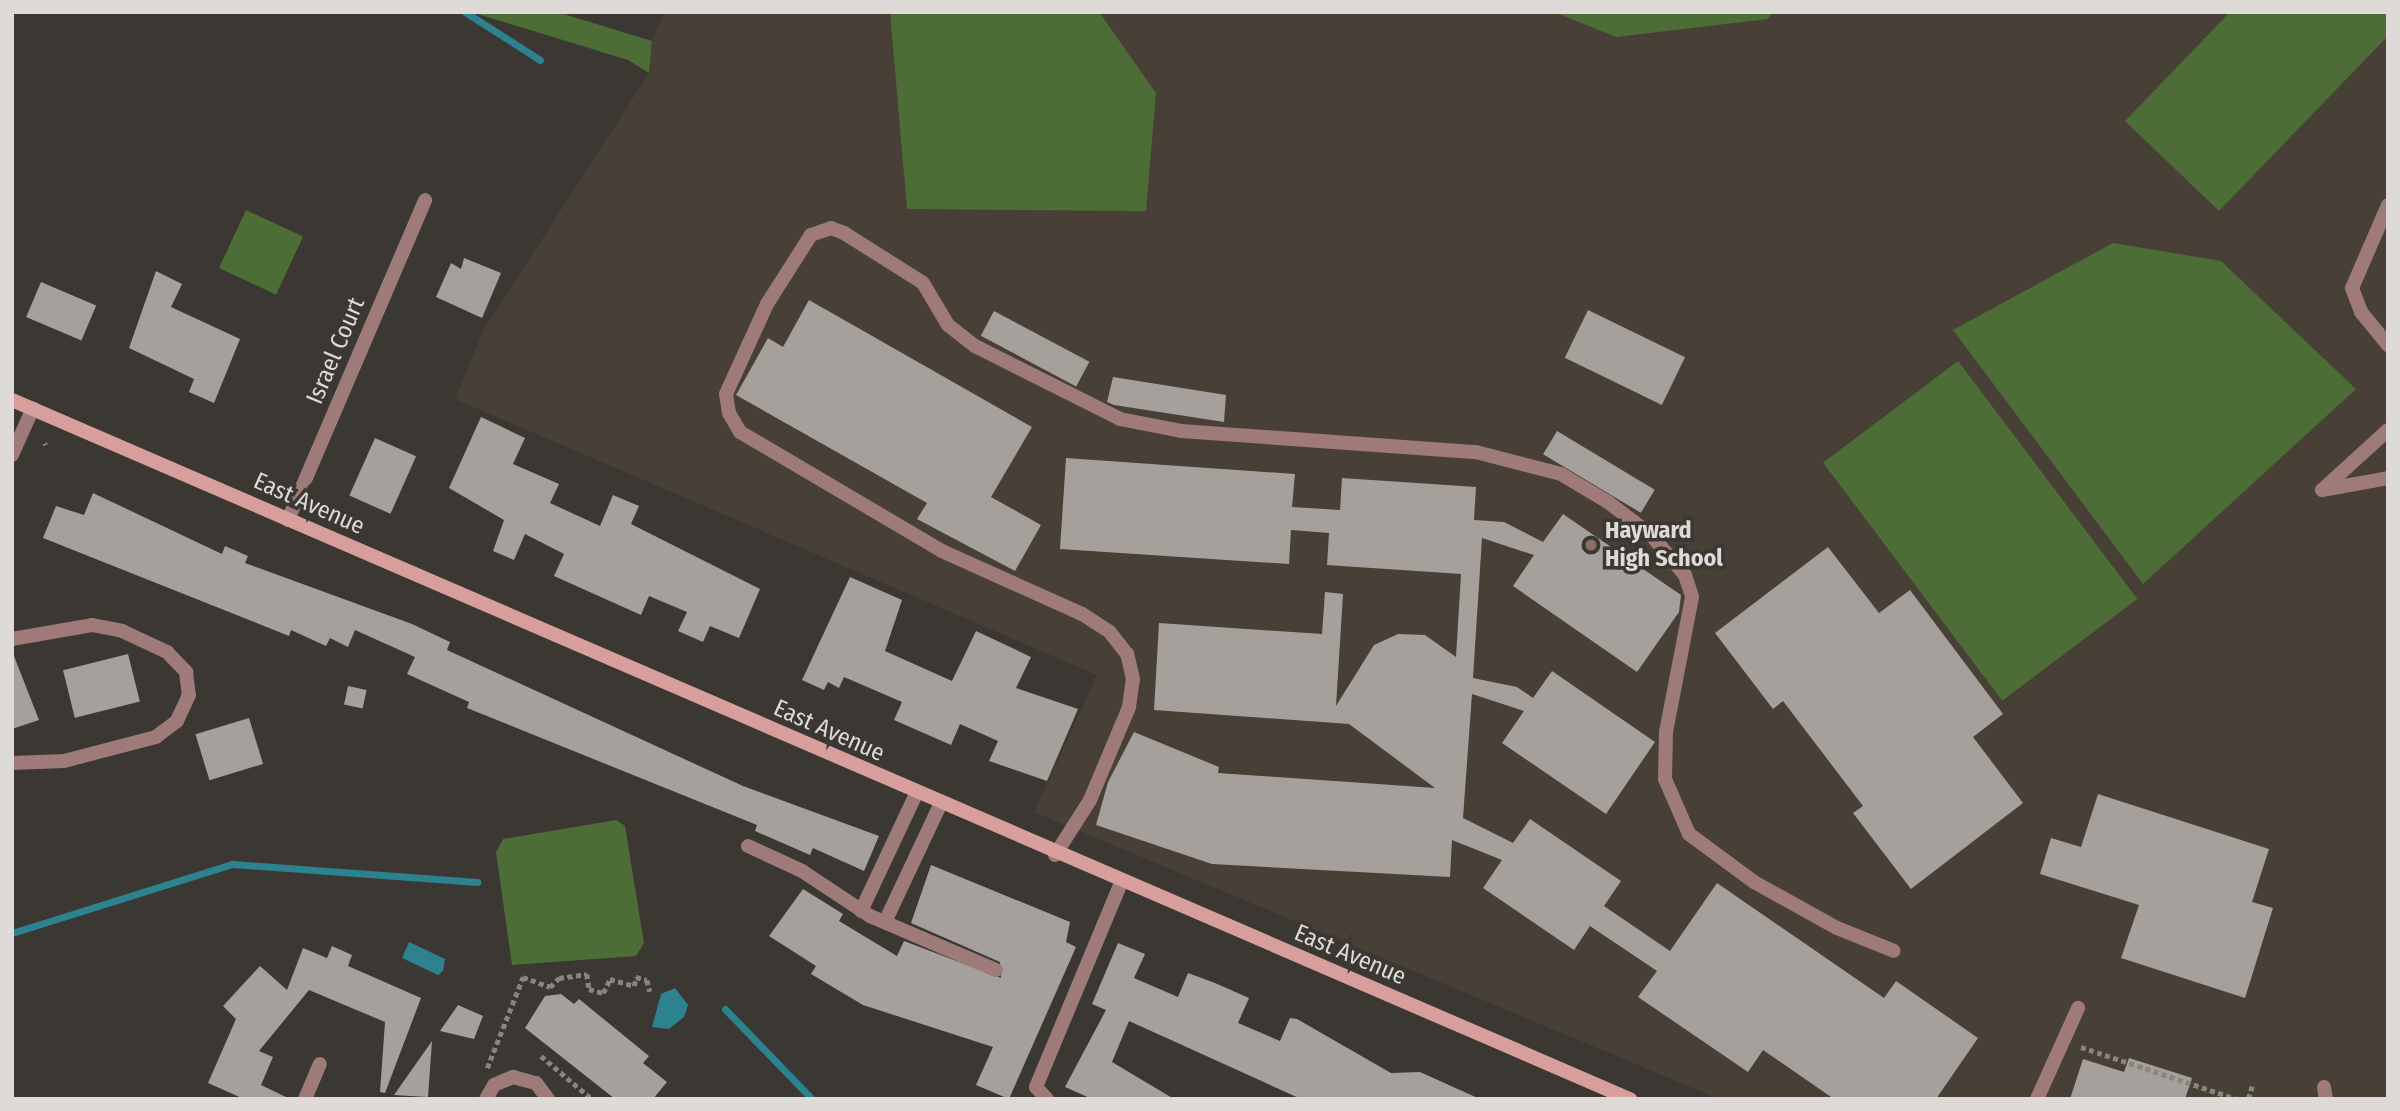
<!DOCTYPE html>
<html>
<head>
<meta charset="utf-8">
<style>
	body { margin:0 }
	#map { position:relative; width:2400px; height:1111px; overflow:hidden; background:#3b3733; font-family:"Fira Sans Condensed",sans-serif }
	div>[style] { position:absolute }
	.built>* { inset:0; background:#483f36 }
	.green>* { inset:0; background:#4d6d36; transform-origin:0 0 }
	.water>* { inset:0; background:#2c828f }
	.stream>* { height:7px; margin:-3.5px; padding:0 3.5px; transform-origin:3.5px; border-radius:3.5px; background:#2c828f }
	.building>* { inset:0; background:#a5a09b; transform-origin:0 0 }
	.path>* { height:4.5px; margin-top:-2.25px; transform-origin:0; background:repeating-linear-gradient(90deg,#888581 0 5px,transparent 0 8.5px) }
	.lane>* { height:14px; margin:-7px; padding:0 7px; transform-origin:7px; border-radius:7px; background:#9e7a78 }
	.street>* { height:14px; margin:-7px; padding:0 7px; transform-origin:7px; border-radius:7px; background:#9e7a78 }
	.secondary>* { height:14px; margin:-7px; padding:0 7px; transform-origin:7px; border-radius:7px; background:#d89e9c }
	.dots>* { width:19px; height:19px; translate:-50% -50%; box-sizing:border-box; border:4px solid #3b3733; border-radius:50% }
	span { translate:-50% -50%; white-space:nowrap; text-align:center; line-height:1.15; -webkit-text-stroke:7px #3b3733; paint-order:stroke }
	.street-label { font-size:24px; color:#dddad7 }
	.poi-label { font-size:24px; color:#dddad7; font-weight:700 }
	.left { translate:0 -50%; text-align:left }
	.frame { position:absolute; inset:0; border:14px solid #dddad7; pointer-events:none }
</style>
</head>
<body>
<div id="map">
	<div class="built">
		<div style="clip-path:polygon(664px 12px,2388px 12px,2388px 1099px,1719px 1099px,1034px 812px,1097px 675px,455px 399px,483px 331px,649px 73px,652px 41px)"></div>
	</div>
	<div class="green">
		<div style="clip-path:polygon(471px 12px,557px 12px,652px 41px,649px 73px,628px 60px)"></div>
		<div style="clip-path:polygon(890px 12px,1099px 12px,1156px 93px,1146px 211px,907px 209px)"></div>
		<div style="clip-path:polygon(1554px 12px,1773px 12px,1768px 19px,1616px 37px)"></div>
		<div style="clip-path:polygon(2230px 12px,2388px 12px,2388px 36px,2219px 211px,2125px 121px)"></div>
		<div style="left:246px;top:210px;width:63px;height:64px;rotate:25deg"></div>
		<div style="clip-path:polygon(2113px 243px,2221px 261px,2356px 389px,2143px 584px,1953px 330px)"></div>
		<div style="left:1958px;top:361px;width:298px;height:169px;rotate:53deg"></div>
		<div style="clip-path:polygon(616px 820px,625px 826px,644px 943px,636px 956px,512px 965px,496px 852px,503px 839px)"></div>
	</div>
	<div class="water">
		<div style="clip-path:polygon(409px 942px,445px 959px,443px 971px,438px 975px,402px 958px)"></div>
		<div style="clip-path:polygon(675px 988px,688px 1005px,684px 1017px,669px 1029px,652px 1027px,661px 994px)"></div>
	</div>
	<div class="stream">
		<div style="left:465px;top:12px;width:89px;rotate:32.6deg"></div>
		<div style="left:12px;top:933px;width:231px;rotate:-17.4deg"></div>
		<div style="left:232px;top:864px;width:246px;rotate:4.2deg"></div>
		<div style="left:725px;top:1009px;width:125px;rotate:46deg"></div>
	</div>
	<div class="building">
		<div style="clip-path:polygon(464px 258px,501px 273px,482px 318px,436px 297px,451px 263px,461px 269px)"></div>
		<div style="clip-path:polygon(156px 271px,182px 284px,171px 307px,240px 339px,214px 403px,189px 392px,194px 379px,129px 348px)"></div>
		<div style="left:41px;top:282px;width:60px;height:38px;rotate:23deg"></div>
		<div style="clip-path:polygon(809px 300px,1032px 427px,991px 497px,1041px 525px,1015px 571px,917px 519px,927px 503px,736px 395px,768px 338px,783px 347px)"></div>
		<div style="left:1588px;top:310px;width:108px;height:53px;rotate:26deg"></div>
		<div style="left:994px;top:311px;width:108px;height:28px;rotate:28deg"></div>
		<div style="clip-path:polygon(1113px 377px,1226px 395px,1224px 422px,1114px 405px,1107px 402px)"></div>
		<div style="clip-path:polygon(481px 417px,525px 438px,513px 464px,559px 484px,550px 503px,600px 526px,613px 495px,639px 506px,631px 524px,760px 589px,739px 638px,710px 626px,703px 642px,678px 631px,687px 612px,649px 596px,641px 615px,554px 576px,564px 554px,525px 534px,514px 560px,493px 551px,504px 520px,449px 488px)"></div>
		<div style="left:1557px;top:431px;width:114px;height:27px;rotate:31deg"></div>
		<div style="left:375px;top:438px;width:45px;height:63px;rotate:24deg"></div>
		<div style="clip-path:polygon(1066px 458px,1295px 474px,1292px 507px,1340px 510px,1342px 478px,1476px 487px,1474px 520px,1504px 522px,1543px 542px,1563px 514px,1681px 595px,1679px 612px,1637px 672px,1513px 586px,1534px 555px,1482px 538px,1473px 678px,1517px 687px,1533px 698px,1552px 671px,1655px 742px,1606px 814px,1502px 743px,1524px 711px,1472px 694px,1463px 818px,1513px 843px,1530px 819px,1621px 881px,1604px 906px,1670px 951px,1717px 883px,1884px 998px,1896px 981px,1978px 1038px,1936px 1099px,1834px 1099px,1763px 1050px,1748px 1072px,1638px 997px,1657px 971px,1590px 926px,1574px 950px,1483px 888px,1502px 860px,1452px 840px,1450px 877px,1212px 864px,1096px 825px,1108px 782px,1134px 732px,1219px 767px,1218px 773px,1435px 788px,1349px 724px,1154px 710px,1159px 623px,1322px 634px,1325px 592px,1343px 594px,1336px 706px,1374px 645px,1398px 634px,1425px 635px,1456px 657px,1461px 574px,1327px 565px,1329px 533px,1291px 530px,1289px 564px,1060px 549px)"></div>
		<div style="clip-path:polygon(93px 493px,222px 554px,225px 546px,248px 556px,245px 563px,412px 624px,450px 642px,447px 650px,743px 786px,879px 836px,864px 871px,813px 848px,810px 855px,755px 831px,757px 825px,467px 708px,469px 702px,407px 674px,415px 657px,355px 630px,348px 647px,330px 638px,326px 646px,291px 630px,289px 636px,43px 538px,56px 506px,84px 515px)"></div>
		<div style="clip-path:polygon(1828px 547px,1879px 613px,1910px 590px,2003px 714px,1973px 737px,2023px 803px,1911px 889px,1853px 813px,1863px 806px,1783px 701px,1773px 709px,1715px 633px)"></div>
		<div style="clip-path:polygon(850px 577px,902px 600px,885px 651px,952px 681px,976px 631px,1031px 657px,1016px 688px,1078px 709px,1047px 781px,989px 761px,998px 741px,960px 724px,951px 745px,894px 720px,902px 702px,844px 677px,839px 688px,828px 682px,824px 690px,802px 680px)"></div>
		<div style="clip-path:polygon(12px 651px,39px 720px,12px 729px)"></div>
		<div style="left:128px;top:654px;width:49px;height:67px;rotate:76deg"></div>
		<div style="left:348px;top:686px;width:19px;height:19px;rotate:12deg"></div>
		<div style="left:249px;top:718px;width:48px;height:56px;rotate:73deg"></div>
		<div style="clip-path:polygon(2098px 794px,2269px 849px,2252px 902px,2273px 908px,2245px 998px,2121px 958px,2139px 905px,2040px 874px,2051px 838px,2081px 847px)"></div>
		<div style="clip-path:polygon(931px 865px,1070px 922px,1066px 942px,1076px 947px,1009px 1099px,976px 1085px,993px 1047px,863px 1005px,811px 974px,816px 966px,769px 936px,803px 889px,843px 914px,839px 921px,897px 956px,904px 941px,1001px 978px,1000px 962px,911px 923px)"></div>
		<div style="clip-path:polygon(1118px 943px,1145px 954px,1134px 978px,1178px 997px,1188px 973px,1215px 983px,1249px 998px,1238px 1023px,1280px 1041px,1290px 1018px,1297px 1019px,1391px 1073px,1420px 1072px,1480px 1099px,1301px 1099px,1129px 1021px,1112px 1062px,1174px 1099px,1092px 1099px,1065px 1087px,1106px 1010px,1092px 1004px)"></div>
		<div style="clip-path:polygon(332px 946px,352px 955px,348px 966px,421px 998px,385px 1093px,380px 1092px,385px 1022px,309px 990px,259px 1051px,273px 1057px,261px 1085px,290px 1099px,244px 1099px,208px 1083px,236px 1019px,223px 1006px,260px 966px,287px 990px,303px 948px,327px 958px)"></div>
		<div style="clip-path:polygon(561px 994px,574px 1004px,579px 999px,649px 1056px,643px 1063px,667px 1082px,653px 1099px,615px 1099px,525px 1028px,545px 996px)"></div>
		<div style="clip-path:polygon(458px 1005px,483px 1016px,474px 1039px,440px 1031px)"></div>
		<div style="clip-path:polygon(432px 1041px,428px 1097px,394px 1095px)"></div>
		<div style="clip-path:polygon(2129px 1058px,2192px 1078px,2185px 1099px,2070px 1099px,2083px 1059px,2124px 1072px)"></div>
	</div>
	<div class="path">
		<div style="left:45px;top:443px;width:2px;rotate:63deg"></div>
		<div style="left:2081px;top:1047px;width:163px;rotate:18.5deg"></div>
		<div style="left:541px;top:1056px;width:67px;rotate:40.1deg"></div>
		<div style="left:487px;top:1068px;width:98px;rotate:-68.4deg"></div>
		<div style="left:523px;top:977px;width:29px;rotate:20deg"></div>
		<div style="left:550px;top:987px;width:13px;rotate:-45deg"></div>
		<div style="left:559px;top:978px;width:28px;rotate:-8deg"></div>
		<div style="left:587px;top:974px;width:15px;rotate:82deg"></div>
		<div style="left:589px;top:989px;width:15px;rotate:16deg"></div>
		<div style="left:603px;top:993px;width:16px;rotate:-63deg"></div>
		<div style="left:610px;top:979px;width:25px;rotate:16deg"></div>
		<div style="left:634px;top:986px;width:9px;rotate:-77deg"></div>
		<div style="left:636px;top:977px;width:11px;rotate:15deg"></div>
		<div style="left:647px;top:980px;width:12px;rotate:76deg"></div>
		<div style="left:601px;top:1099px;width:1px;rotate:-45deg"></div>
		<div style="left:2248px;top:1099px;width:14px;rotate:-73deg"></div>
	</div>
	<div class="lane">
		<div style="left:2388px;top:205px;width:90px;rotate:113.4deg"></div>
		<div style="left:2352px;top:288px;width:26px;rotate:69deg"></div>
		<div style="left:2361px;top:312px;width:43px;rotate:50.7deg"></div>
		<div style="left:2388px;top:430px;width:89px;rotate:137.7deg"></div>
		<div style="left:2322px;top:490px;width:67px;rotate:-10.3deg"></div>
		<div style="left:1055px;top:855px;width:65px;rotate:-57.5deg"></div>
		<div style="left:1090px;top:800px;width:101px;rotate:-67.2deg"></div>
		<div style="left:1129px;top:707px;width:28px;rotate:-82deg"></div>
		<div style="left:1133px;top:679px;width:26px;rotate:-103deg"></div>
		<div style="left:1127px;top:654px;width:28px;rotate:-128deg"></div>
		<div style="left:1110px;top:632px;width:33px;rotate:-147deg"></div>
		<div style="left:1082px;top:614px;width:154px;rotate:-155.8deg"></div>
		<div style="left:942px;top:551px;width:234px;rotate:-149.5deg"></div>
		<div style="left:740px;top:432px;width:22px;rotate:-120deg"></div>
		<div style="left:729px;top:413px;width:19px;rotate:-99deg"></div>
		<div style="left:726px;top:394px;width:99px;rotate:-65.5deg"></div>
		<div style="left:767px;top:304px;width:82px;rotate:-57.5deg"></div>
		<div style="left:811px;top:235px;width:21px;rotate:-19deg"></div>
		<div style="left:831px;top:228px;width:14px;rotate:21deg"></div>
		<div style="left:844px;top:233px;width:93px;rotate:32.3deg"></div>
		<div style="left:923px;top:283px;width:49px;rotate:59.2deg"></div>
		<div style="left:948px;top:325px;width:34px;rotate:38deg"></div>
		<div style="left:975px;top:346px;width:162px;rotate:26.7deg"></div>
		<div style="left:1120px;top:419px;width:62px;rotate:11.1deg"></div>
		<div style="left:1181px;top:431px;width:296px;rotate:4.1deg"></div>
		<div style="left:1476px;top:452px;width:88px;rotate:14.5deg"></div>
		<div style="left:1561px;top:474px;width:55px;rotate:30.8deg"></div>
		<div style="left:1608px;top:502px;width:54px;rotate:37.5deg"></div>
		<div style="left:1651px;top:535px;width:52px;rotate:49.6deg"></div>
		<div style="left:1685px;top:575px;width:23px;rotate:72deg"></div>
		<div style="left:1692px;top:597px;width:137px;rotate:100.9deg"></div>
		<div style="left:1666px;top:732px;width:47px;rotate:91.2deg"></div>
		<div style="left:1665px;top:779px;width:60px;rotate:66.4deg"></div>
		<div style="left:1689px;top:834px;width:81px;rotate:36.4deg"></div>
		<div style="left:1754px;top:882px;width:95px;rotate:29deg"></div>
		<div style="left:1837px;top:928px;width:61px;rotate:22deg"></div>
		<div style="left:2324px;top:1087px;width:12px;rotate:81deg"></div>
		<div style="left:2037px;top:1099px;width:100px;rotate:-65.7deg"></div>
	</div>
	<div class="street">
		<div style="left:12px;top:455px;width:51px;rotate:-65.9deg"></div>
		<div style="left:288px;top:520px;width:348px;rotate:-66.8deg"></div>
		<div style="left:12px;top:639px;width:81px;rotate:-9.9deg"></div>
		<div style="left:92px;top:625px;width:31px;rotate:11deg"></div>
		<div style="left:122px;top:631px;width:50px;rotate:25deg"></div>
		<div style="left:167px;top:652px;width:28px;rotate:46deg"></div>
		<div style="left:186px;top:672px;width:23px;rotate:83deg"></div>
		<div style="left:189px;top:695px;width:29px;rotate:115deg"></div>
		<div style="left:177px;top:721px;width:26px;rotate:143deg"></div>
		<div style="left:156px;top:737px;width:95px;rotate:165.4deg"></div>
		<div style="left:64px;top:761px;width:52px;rotate:177.8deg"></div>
		<div style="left:748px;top:846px;width:60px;rotate:24.8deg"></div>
		<div style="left:802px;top:871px;width:82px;rotate:33.5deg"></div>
		<div style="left:870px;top:916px;width:137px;rotate:23.2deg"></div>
		<div style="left:861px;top:911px;width:129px;rotate:-64.8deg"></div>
		<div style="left:885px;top:922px;width:129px;rotate:-64.8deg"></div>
		<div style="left:305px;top:1099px;width:38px;rotate:-67deg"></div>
		<div style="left:486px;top:1099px;width:16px;rotate:-60deg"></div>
		<div style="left:494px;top:1085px;width:21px;rotate:-23deg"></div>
		<div style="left:513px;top:1077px;width:24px;rotate:15deg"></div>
		<div style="left:536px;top:1083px;width:20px;rotate:53deg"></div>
		<div style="left:1047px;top:1099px;width:16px;rotate:-133deg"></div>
		<div style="left:1036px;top:1087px;width:221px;rotate:-67.4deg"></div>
	</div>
	<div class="secondary">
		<div style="left:12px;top:400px;width:1763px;rotate:23.37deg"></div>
	</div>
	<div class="dots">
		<div style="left:1591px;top:545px;background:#8d6e63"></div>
	</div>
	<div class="street-label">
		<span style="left:336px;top:351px;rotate:-67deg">Israel Court</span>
		<span style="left:309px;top:504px;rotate:24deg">East Avenue</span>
		<span style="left:829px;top:731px;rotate:24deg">East Avenue</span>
		<span style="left:1350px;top:955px;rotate:23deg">East Avenue</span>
	</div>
	<div class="poi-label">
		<span class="left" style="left:1605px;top:545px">Hayward<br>High School</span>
	</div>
	<div class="frame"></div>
</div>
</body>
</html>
